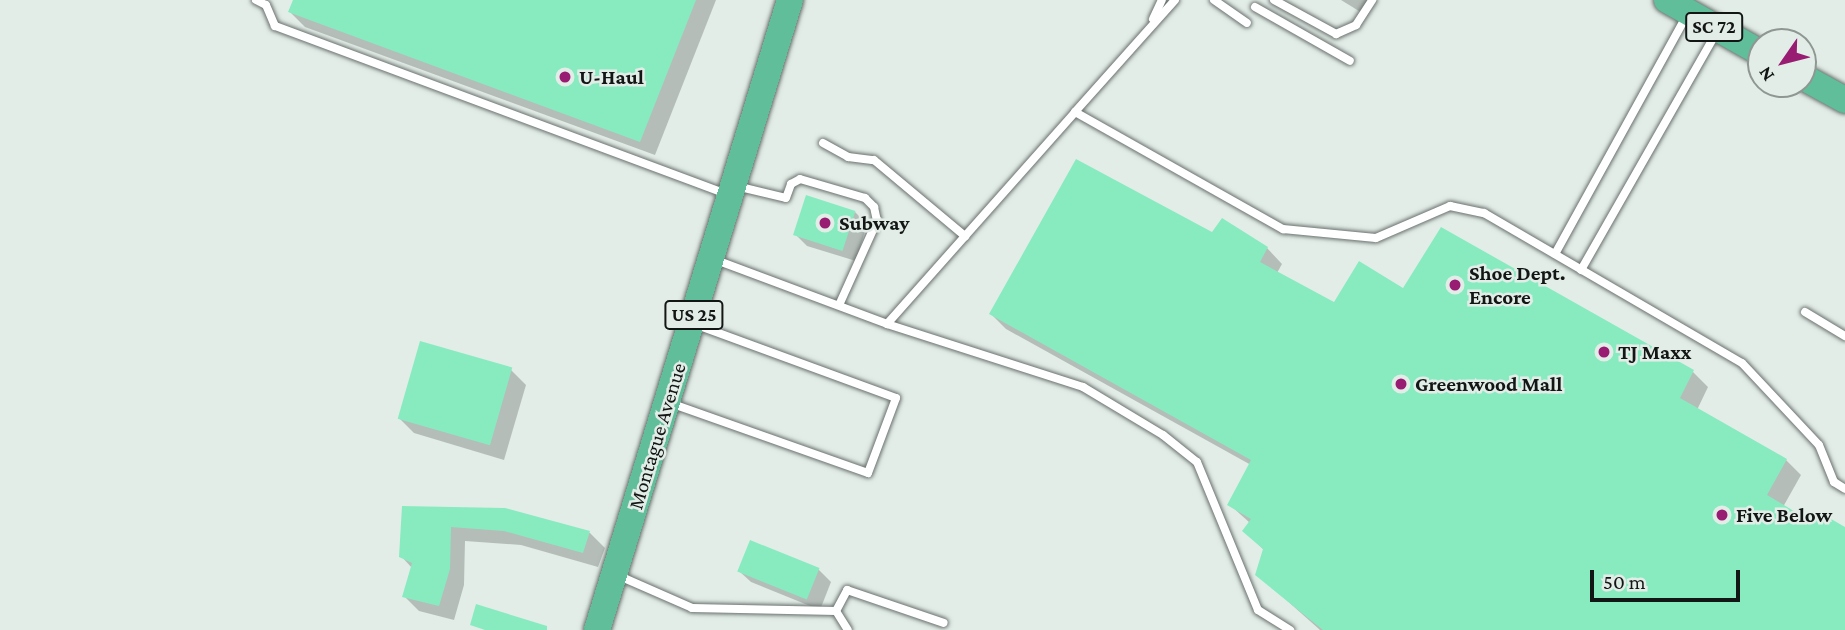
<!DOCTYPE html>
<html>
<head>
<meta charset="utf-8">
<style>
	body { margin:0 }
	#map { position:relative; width:1845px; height:630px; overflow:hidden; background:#e3ede8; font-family:"Crimson Pro",serif }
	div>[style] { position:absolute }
	.shadow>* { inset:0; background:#0003 }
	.building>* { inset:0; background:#88ebc0; transform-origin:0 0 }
	.roads { filter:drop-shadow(0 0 2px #69716d) drop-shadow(0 0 2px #69716d) }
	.service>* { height:8px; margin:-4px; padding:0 4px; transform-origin:4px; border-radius:4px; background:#fff }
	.trunk>* { height:26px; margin:-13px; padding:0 13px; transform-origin:13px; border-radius:13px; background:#60be9b }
	.dots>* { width:19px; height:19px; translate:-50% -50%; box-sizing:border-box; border:4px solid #e3ede8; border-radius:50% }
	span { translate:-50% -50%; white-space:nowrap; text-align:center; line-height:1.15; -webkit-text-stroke:5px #e3ede8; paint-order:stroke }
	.shield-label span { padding:2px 5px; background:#e3ede8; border:2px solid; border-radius:5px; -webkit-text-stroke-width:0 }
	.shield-label { font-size:19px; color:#121614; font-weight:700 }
	.poi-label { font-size:21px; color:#121614; font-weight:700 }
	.left { translate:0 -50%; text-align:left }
	.street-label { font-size:21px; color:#121614 }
	.north { position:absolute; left:1747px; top:28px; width:70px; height:70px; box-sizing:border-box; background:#e3ede8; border:2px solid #8f9793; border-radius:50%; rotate:235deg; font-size:19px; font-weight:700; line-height:28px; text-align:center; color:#121614 }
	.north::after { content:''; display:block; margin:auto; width:24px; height:32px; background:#991c73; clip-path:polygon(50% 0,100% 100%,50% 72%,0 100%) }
	.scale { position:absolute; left:1590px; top:570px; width:150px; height:32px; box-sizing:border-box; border:4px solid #121614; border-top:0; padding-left:9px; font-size:21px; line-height:24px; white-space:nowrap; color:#121614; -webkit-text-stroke:5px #e3ede8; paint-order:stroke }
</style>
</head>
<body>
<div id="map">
	<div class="shadow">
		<div style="clip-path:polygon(294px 0,716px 0,655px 155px,305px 27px,290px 12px)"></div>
		<div style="clip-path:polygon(1341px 0,1376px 0,1367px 16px)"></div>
		<div style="clip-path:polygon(855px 212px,867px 224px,856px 261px,807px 246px,796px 235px)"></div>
		<div style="clip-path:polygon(1442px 229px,1693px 372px,1708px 387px,1697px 410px,1786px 460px,1801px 475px,1783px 507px,1815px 526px,1845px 529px,1845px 630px,1320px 630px,1257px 574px,1265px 551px,1244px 531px,1250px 523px,1230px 505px,1251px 465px,1006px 329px,991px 314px,1213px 234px,1267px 248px,1282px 264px,1277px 273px,1334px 305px,1404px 291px)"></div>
		<div style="clip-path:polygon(511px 370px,526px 385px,504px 460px,414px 433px,399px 418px)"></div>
		<div style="clip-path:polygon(403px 508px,505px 510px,590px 533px,605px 548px,598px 567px,521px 545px,465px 541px,464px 585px,454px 620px,419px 611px,404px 596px,412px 568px,401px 556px)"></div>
		<div style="clip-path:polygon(751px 542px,819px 570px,831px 582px,820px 610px,751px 582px,739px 571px)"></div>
	</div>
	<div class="building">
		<div style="clip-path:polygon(293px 0,696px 0,640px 142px,288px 12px)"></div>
		<div style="clip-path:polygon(1076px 159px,1212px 232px,1222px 218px,1268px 247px,1260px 262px,1334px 302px,1359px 261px,1403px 288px,1441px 227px,1694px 370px,1680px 398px,1787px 459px,1767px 495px,1814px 523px,1819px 512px,1845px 527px,1845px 630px,1323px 630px,1255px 575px,1263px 549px,1242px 531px,1251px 519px,1227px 505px,1251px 460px,989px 314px)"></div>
		<div style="left:806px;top:195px;width:52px;height:42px;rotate:18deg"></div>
		<div style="left:420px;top:341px;width:96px;height:81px;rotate:16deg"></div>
		<div style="clip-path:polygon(402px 506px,505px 508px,590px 531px,583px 553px,504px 531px,451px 527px,450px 569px,439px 606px,402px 597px,412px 563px,399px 557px)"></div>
		<div style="left:750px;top:540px;width:75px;height:34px;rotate:22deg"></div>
		<div style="clip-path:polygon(476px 604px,547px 626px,547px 630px,485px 630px,470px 625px)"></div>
	</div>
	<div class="roads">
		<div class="service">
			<div style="left:256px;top:0;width:11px;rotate:27deg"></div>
			<div style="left:266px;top:5px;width:23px;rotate:67deg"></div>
			<div style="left:275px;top:26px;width:482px;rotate:20.4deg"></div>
			<div style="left:1175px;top:0;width:150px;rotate:131.8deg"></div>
			<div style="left:1075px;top:112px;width:239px;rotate:29.4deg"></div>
			<div style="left:1283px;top:229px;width:93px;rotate:5.5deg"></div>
			<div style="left:1376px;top:238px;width:81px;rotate:-23.4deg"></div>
			<div style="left:1450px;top:206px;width:35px;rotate:12deg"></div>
			<div style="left:1484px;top:213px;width:298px;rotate:30.2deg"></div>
			<div style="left:1742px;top:363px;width:112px;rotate:46.8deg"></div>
			<div style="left:1819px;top:445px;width:40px;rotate:68deg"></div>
			<div style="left:1834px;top:482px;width:13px;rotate:32deg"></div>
			<div style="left:1214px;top:0;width:40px;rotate:34.9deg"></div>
			<div style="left:1274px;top:0;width:71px;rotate:28.7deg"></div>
			<div style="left:1336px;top:34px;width:22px;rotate:-24deg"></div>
			<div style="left:1356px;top:25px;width:30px;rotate:-57deg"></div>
			<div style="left:1255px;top:7px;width:109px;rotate:29.6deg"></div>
			<div style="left:1153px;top:19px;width:21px;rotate:-65deg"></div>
			<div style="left:823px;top:143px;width:29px;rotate:29deg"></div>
			<div style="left:848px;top:157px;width:26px;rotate:7deg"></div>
			<div style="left:874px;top:160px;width:119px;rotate:39.9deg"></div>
			<div style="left:736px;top:186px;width:51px;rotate:13.5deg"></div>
			<div style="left:786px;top:198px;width:15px;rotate:-70deg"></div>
			<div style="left:791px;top:184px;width:10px;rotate:-29deg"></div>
			<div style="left:800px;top:179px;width:68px;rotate:16.3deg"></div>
			<div style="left:865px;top:198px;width:13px;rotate:45deg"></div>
			<div style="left:874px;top:207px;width:14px;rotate:78deg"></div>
			<div style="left:877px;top:221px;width:92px;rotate:114.3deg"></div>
			<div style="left:1555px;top:254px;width:273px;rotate:-61.1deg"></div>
			<div style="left:716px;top:260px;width:183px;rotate:20.5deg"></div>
			<div style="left:887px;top:324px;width:283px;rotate:-48.4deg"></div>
			<div style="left:1581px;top:270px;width:274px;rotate:-60.3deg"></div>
			<div style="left:1805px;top:312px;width:47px;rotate:31deg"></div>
			<div style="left:887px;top:324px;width:206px;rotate:17.8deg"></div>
			<div style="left:1083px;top:387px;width:93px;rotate:31deg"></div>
			<div style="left:1163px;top:435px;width:43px;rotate:38.5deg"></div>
			<div style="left:1197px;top:462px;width:160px;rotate:67.6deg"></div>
			<div style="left:1258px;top:610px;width:38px;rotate:32deg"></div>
			<div style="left:670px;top:403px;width:210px;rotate:19.5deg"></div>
			<div style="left:868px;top:473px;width:80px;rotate:-69.5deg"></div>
			<div style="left:896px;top:398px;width:215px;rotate:-159.9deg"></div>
			<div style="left:617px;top:575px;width:82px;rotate:23.7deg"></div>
			<div style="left:692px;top:608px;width:144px;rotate:1.2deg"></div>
			<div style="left:836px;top:611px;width:24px;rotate:-62deg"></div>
			<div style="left:847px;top:590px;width:102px;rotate:18.8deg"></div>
			<div style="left:836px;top:611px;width:22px;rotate:58deg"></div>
		</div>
		<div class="trunk">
			<div style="left:1667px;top:0;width:108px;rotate:29.4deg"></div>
			<div style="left:1803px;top:77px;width:48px;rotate:28.7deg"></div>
			<div style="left:597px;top:630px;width:659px;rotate:-72.97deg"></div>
		</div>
	</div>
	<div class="dots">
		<div style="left:565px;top:77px;background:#991c73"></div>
		<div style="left:825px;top:223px;background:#991c73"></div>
		<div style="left:1455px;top:285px;background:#991c73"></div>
		<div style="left:1604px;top:352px;background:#991c73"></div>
		<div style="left:1401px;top:384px;background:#991c73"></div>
		<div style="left:1722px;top:515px;background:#991c73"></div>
	</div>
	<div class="shield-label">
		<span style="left:1714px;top:27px">SC 72</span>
		<span style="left:694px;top:315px">US 25</span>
	</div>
	<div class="poi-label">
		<span class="left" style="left:579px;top:77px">U-Haul</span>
		<span class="left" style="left:839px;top:223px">Subway</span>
		<span class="left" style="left:1469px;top:285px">Shoe Dept.<br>Encore</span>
		<span class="left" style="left:1618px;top:352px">TJ Maxx</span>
		<span class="left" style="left:1415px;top:384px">Greenwood Mall</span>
		<span class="left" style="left:1736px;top:515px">Five Below</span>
	</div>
	<div class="street-label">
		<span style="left:657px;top:436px;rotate:-73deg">Montague Avenue</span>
	</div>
	<div class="north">N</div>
	<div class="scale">50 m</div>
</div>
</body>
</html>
